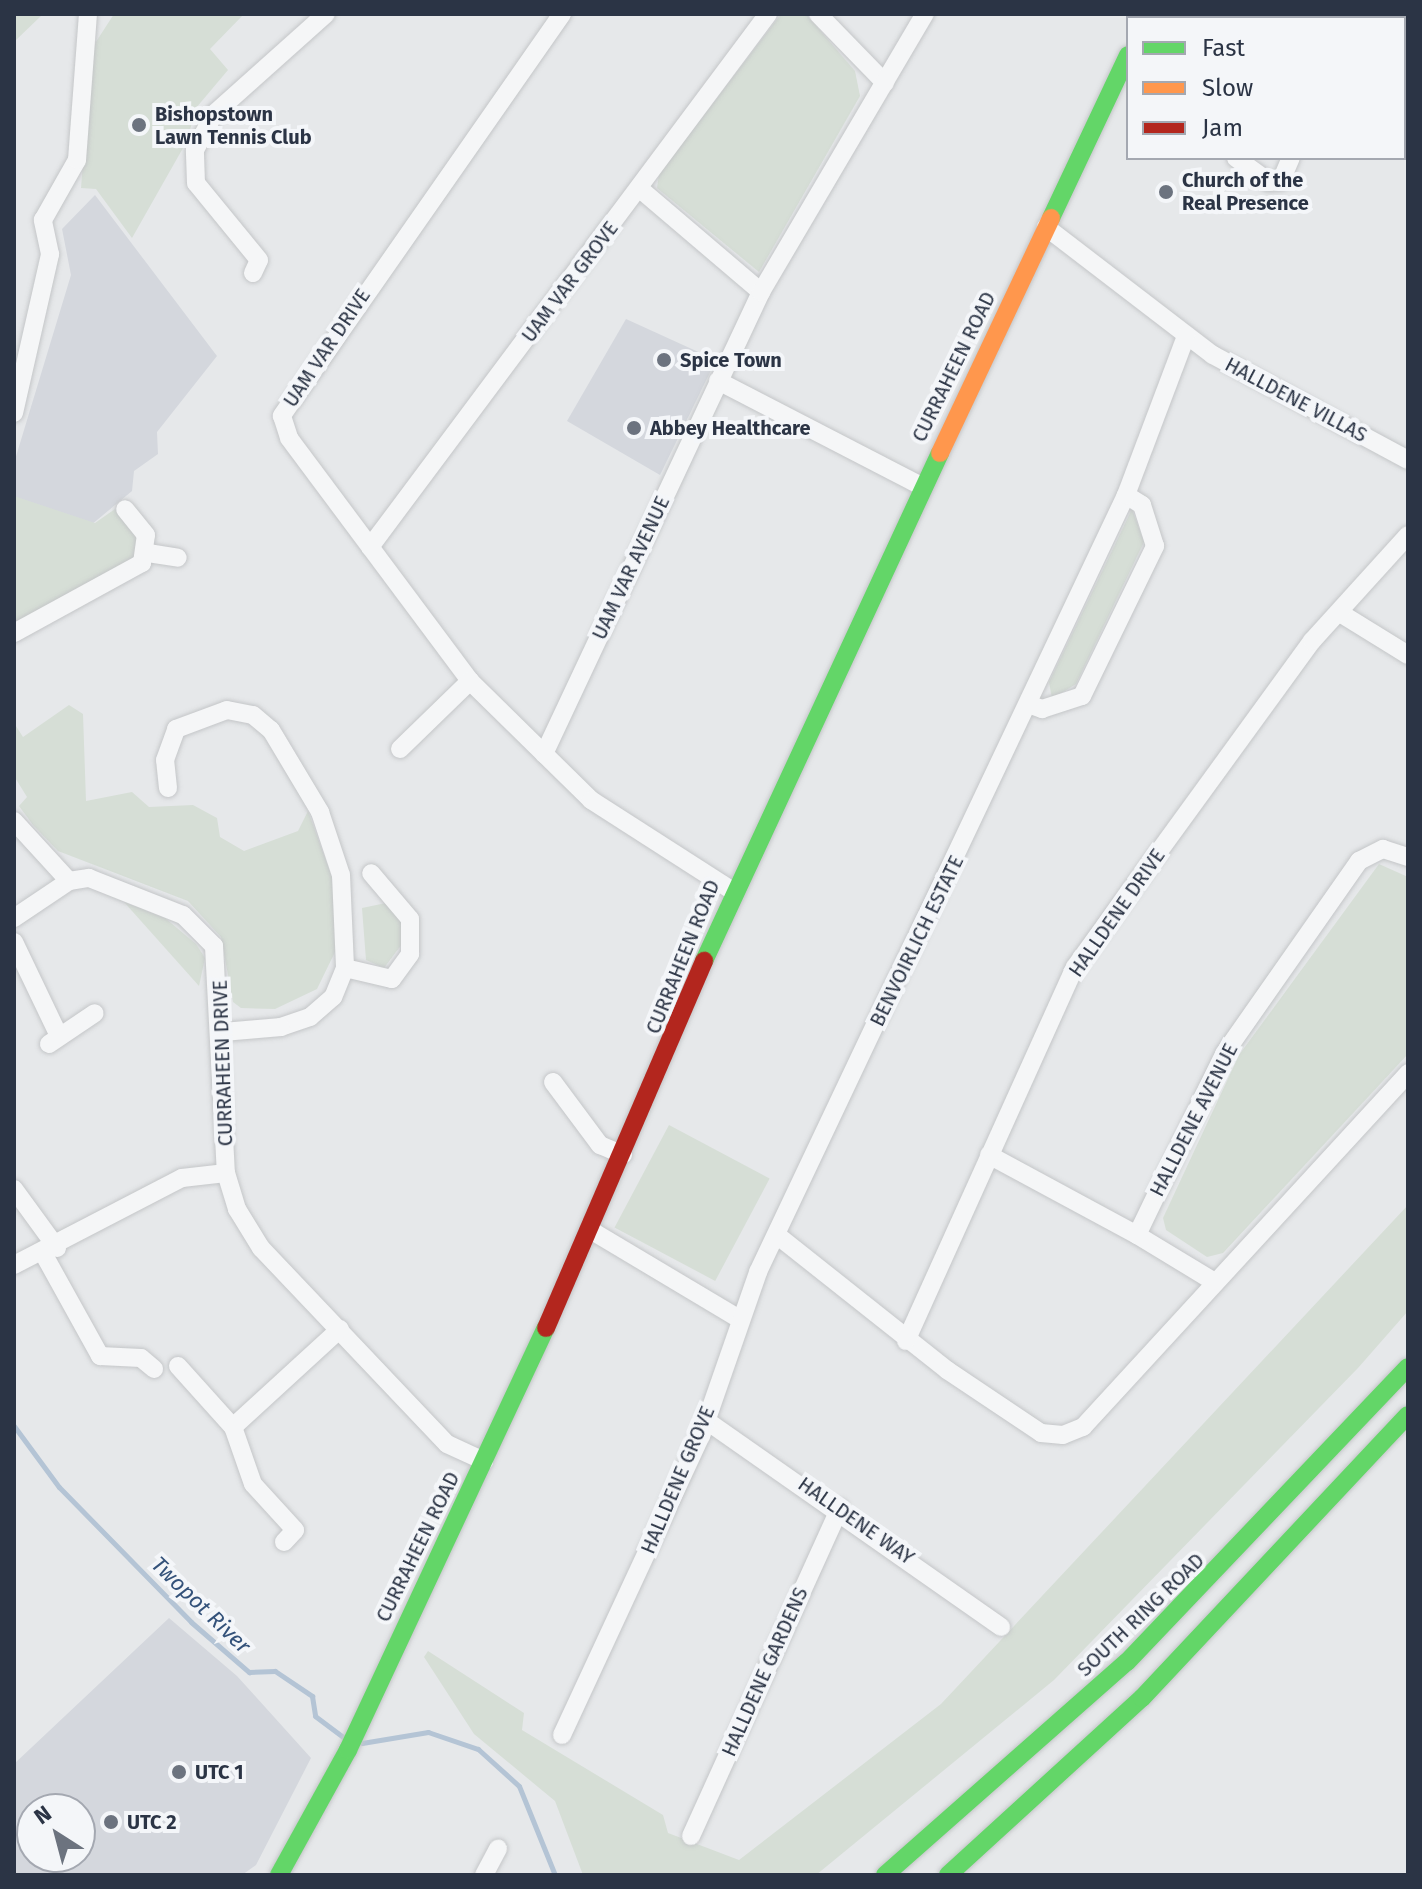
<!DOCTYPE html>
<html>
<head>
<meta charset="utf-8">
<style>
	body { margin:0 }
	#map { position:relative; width:1422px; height:1889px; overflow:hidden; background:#e6e8ea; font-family:"Fira Sans",sans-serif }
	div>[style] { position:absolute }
	.built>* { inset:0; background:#d4d7dd }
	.green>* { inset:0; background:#d6ded6; transform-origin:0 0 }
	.stream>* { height:5px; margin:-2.5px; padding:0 2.5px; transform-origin:2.5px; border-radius:2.5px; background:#b4c4d5 }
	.roads { filter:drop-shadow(0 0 2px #c4c6c8) drop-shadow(0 0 2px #c4c6c8) }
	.street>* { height:18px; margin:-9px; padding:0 9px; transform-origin:9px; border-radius:9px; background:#f5f6f7 }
	.fast>* { height:18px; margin:-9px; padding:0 9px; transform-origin:9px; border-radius:9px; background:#63d668 }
	.slow>* { height:18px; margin:-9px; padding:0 9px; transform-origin:9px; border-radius:9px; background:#ff974d }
	.jam>* { height:18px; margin:-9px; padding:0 9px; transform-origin:9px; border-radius:9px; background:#b3261e }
	.dots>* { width:22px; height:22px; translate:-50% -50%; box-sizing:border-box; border:4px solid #f4f6f9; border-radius:50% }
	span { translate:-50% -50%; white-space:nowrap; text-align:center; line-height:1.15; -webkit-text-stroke:8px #f4f6f9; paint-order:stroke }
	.poi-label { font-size:20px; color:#2b3445; font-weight:700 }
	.left { translate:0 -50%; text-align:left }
	.street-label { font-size:20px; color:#2b3445 }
	.water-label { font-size:22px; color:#34527a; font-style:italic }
	.frame { position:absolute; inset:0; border:16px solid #2b3445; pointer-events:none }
	.legend { position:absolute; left:1126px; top:16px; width:280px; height:144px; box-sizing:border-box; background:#f4f6f9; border:2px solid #a4a8b1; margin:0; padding:10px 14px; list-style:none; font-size:24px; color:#2b3445 }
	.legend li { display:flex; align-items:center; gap:16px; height:40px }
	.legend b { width:40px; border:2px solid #a4a8b1 }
	.north { position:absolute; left:16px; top:1793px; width:80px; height:80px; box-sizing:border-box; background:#f4f6f9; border:2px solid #a4a8b1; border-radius:50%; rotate:324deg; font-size:22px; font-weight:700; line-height:32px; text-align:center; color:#2b3445 }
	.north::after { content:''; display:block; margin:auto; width:28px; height:36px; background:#6c737f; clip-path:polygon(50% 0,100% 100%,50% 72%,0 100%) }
</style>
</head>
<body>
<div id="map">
	<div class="built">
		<div style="clip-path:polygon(95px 195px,217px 356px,157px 432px,158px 454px,134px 471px,132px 491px,91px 525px,14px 497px,14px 463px,71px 275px,62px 229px)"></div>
		<div style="clip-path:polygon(626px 319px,716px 360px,660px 475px,567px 421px)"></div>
		<div style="clip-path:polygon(evenodd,169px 1618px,237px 1676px,311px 1758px,256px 1865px,242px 1875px,14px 1875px,14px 1764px,169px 1618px,32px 1809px,80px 1809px,80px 1857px,32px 1857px,32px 1809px)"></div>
	</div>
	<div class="green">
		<div style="clip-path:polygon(14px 14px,43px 14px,14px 42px)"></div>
		<div style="clip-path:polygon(114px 14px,244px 14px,210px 49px,228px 70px,196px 108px,187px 141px,132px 238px,96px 189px,81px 188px,92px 48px)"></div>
		<div style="clip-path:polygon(781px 14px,806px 14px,855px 71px,860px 96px,759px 272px,657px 188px,659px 174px)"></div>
		<div style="clip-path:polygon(14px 496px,95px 523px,115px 509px,141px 538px,139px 555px,14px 625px)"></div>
		<div style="clip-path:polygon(1132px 509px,1144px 542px,1076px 684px,1052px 699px,1049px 682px)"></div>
		<div style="clip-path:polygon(69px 705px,83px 714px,86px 801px,132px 792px,149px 807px,193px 805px,217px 818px,220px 837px,244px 851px,298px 831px,308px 811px,333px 880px,337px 927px,335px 952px,317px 989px,275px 1009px,241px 1008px,233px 1002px,221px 937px,188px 901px,58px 851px,33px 825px,19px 806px,27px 797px,14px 776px,14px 723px,23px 737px)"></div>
		<div style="clip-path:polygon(1379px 864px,1408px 877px,1408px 1054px,1223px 1253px,1207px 1257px,1166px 1230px,1163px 1218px,1239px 1055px)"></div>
		<div style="clip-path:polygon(124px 902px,165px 918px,196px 944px,205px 958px,199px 986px)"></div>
		<div style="clip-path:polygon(386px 903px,402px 918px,402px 944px,384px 968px,366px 960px,362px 908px)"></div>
		<div style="left:669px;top:1125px;width:114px;height:116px;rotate:28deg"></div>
		<div style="clip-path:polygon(1408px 1205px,1408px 1311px,1358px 1368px,1054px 1680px,816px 1875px,583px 1875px,555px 1801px,474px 1734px,424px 1657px,428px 1651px,524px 1713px,522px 1730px,663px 1815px,668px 1833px,739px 1860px,941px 1704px)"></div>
	</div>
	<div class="stream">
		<div style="left:14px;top:1426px;width:76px;rotate:53.6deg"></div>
		<div style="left:59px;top:1487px;width:189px;rotate:45.6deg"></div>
		<div style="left:191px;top:1622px;width:77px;rotate:40.8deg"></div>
		<div style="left:249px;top:1672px;width:26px;rotate:-2deg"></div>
		<div style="left:275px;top:1671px;width:45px;rotate:34deg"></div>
		<div style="left:312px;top:1696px;width:20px;rotate:81deg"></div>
		<div style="left:315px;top:1716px;width:38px;rotate:37deg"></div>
		<div style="left:362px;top:1743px;width:67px;rotate:-9.5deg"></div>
		<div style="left:428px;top:1732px;width:53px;rotate:18.8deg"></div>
		<div style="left:478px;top:1749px;width:55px;rotate:42.1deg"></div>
		<div style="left:519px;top:1786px;width:96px;rotate:68deg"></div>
	</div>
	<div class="roads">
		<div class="street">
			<div style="left:562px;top:14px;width:490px;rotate:124.9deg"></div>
			<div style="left:282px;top:416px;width:23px;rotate:72deg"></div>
			<div style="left:289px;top:438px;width:303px;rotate:53.3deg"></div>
			<div style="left:470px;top:681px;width:170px;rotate:44.5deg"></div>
			<div style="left:591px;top:800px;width:169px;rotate:32.7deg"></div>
			<div style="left:818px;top:14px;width:96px;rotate:45.8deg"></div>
			<div style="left:1357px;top:18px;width:4px;rotate:-63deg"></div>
			<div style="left:1236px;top:158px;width:41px;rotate:36deg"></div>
			<div style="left:1269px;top:182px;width:12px;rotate:-5deg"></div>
			<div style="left:1281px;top:181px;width:25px;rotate:-67deg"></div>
			<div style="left:640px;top:189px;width:159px;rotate:40.4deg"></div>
			<div style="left:1046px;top:227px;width:210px;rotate:37.5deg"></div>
			<div style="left:1213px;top:355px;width:221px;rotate:28.3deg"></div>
			<div style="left:253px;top:273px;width:14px;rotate:-65deg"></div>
			<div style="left:259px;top:260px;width:99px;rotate:-129.3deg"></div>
			<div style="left:196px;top:183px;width:33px;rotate:-92deg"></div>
			<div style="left:195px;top:150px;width:41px;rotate:-62.2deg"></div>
			<div style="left:214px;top:114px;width:150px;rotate:-41.8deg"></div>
			<div style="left:718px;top:381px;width:229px;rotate:27.3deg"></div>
			<div style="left:14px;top:413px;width:163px;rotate:-77.2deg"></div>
			<div style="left:50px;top:254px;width:35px;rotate:-102deg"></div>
			<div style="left:43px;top:220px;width:69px;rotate:-60.5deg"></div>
			<div style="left:77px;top:160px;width:146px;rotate:-85.7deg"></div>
			<div style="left:370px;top:547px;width:665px;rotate:-53.25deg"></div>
			<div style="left:148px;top:553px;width:30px;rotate:9deg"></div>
			<div style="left:1340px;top:613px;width:80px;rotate:31.7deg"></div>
			<div style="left:14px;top:633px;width:146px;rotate:-28.7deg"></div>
			<div style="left:142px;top:563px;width:28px;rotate:-82deg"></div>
			<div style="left:146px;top:535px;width:33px;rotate:-129deg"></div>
			<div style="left:1031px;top:705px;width:12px;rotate:20deg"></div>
			<div style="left:1042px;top:709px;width:42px;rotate:-18deg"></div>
			<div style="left:1082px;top:696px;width:167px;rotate:-64deg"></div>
			<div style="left:1155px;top:546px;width:43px;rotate:-107.6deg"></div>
			<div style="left:1142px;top:505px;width:19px;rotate:-148deg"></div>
			<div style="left:400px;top:749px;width:98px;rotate:-44.2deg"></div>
			<div style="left:544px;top:754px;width:510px;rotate:-64.84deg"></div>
			<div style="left:761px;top:292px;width:323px;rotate:-59.5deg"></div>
			<div style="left:168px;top:788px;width:28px;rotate:-96deg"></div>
			<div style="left:165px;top:760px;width:33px;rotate:-70deg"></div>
			<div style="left:176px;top:729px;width:54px;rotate:-20.4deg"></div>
			<div style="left:227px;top:710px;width:26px;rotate:11deg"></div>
			<div style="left:253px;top:715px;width:23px;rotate:40deg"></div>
			<div style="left:271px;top:730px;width:96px;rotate:59.1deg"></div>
			<div style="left:320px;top:812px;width:66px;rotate:71.6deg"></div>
			<div style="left:341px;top:875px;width:93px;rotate:87.5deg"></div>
			<div style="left:345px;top:968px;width:31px;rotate:112deg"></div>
			<div style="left:333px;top:997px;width:30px;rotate:139deg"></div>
			<div style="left:310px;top:1017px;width:31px;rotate:161deg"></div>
			<div style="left:281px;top:1027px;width:58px;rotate:175.1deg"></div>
			<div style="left:14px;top:821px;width:81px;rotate:47.5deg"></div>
			<div style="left:14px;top:918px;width:66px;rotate:-33.9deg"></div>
			<div style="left:69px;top:881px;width:20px;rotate:-9deg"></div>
			<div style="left:89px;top:878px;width:101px;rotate:21.5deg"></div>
			<div style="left:183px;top:915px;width:44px;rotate:45deg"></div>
			<div style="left:214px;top:946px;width:227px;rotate:87deg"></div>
			<div style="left:226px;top:1173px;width:38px;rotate:73deg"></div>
			<div style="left:237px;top:1209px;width:46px;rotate:58.4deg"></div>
			<div style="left:261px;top:1248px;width:270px;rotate:46.5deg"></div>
			<div style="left:447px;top:1444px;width:41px;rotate:24.7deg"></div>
			<div style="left:14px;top:942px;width:104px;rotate:64.4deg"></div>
			<div style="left:345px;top:968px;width:48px;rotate:13.2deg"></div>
			<div style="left:392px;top:979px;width:31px;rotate:-54deg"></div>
			<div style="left:410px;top:954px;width:35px;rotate:-90deg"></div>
			<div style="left:410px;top:919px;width:60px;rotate:-130.3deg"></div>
			<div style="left:49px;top:1044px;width:55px;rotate:-34deg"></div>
			<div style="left:553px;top:1082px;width:79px;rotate:53.3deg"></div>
			<div style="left:600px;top:1145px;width:25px;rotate:23deg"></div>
			<div style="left:989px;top:1155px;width:168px;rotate:28.4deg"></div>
			<div style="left:14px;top:1189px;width:73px;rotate:53.9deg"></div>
			<div style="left:592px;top:1231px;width:170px;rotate:30.8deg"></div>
			<div style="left:778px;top:1236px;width:216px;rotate:38.4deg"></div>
			<div style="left:947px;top:1370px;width:113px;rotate:33.8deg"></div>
			<div style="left:1041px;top:1433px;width:22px;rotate:5deg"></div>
			<div style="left:1063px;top:1435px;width:22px;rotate:-22deg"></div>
			<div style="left:1083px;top:1427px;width:481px;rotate:-47.4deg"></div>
			<div style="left:43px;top:1253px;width:118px;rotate:61deg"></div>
			<div style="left:100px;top:1356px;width:41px;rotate:2.8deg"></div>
			<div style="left:141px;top:1358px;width:17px;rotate:40deg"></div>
			<div style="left:14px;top:1265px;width:189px;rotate:-27.4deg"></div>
			<div style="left:182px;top:1178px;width:44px;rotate:-6.5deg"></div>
			<div style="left:1213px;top:1281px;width:89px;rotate:-148.8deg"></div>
			<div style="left:1137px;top:1235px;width:201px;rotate:-64.3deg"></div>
			<div style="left:1224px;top:1054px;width:236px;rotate:-55deg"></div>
			<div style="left:1359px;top:861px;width:27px;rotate:-27deg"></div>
			<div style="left:1383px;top:849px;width:26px;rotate:18deg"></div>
			<div style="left:906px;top:1341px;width:410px;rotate:-65.7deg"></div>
			<div style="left:1075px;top:967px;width:403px;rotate:-54deg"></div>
			<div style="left:1312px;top:641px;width:143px;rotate:-47.8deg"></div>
			<div style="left:178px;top:1366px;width:82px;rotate:48deg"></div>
			<div style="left:707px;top:1421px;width:359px;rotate:35deg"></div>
			<div style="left:284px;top:1542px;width:16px;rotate:-47deg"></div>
			<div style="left:295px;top:1530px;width:62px;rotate:-132.4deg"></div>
			<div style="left:253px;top:1484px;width:60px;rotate:-109.3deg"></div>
			<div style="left:233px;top:1427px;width:145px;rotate:-42.5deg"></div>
			<div style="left:562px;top:1735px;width:330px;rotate:-65.1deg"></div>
			<div style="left:701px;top:1436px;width:174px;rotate:-70.8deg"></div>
			<div style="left:758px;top:1272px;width:860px;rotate:-64.66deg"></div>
			<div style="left:1126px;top:495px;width:170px;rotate:-69.3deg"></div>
			<div style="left:691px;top:1836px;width:360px;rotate:-65.6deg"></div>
			<div style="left:484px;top:1875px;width:30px;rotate:-62deg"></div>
		</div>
		<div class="fast">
			<div style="left:1051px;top:218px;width:180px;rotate:-64.7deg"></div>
			<div style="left:704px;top:961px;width:560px;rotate:-65.08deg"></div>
			<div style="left:279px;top:1875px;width:143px;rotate:-61.1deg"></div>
			<div style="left:348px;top:1750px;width:466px;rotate:-64.9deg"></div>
			<div style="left:885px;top:1875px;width:322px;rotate:-41.4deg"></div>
			<div style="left:1127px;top:1662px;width:407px;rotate:-46.4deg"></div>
			<div style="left:948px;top:1875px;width:263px;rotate:-42.4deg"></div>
			<div style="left:1142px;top:1698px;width:388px;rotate:-46.8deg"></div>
		</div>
		<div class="slow">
			<div style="left:940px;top:453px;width:260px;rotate:-64.7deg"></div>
		</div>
		<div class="jam">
			<div style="left:1144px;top:18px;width:4px;rotate:-63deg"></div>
			<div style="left:546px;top:1328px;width:400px;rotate:-66.7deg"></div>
		</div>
	</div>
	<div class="dots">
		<div style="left:139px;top:125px;background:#6c737f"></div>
		<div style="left:1166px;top:192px;background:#6c737f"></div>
		<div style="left:664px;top:360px;background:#6c737f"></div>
		<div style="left:634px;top:428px;background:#6c737f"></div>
		<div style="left:179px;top:1772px;background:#6c737f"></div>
		<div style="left:111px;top:1822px;background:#6c737f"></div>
	</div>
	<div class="poi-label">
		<span class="left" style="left:155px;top:126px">Bishopstown<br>Lawn Tennis Club</span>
		<span class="left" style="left:1182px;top:192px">Church of the<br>Real Presence</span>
		<span class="left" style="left:680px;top:360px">Spice Town</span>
		<span class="left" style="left:650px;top:428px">Abbey Healthcare</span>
		<span class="left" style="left:195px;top:1772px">UTC 1</span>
		<span class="left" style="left:127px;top:1822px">UTC 2</span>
	</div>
	<div class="street-label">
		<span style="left:570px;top:282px;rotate:-53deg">UAM VAR GROVE</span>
		<span style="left:327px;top:348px;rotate:-56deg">UAM VAR DRIVE</span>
		<span style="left:954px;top:367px;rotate:-64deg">CURRAHEEN ROAD</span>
		<span style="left:1296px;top:400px;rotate:28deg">HALLDENE VILLAS</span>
		<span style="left:631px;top:568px;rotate:-65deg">UAM VAR AVENUE</span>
		<span style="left:1117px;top:913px;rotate:-55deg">HALLDENE DRIVE</span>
		<span style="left:917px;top:941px;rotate:-64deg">BENVOIRLICH ESTATE</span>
		<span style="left:683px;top:957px;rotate:-68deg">CURRAHEEN ROAD</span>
		<span style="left:223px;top:1063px;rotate:-92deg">CURRAHEEN DRIVE</span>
		<span style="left:1194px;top:1120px;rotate:-63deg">HALLDENE AVENUE</span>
		<span style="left:678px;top:1480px;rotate:-67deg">HALLDENE GROVE</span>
		<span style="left:856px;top:1521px;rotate:35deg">HALLDENE WAY</span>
		<span style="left:418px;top:1547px;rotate:-64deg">CURRAHEEN ROAD</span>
		<span style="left:1141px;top:1615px;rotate:-44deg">SOUTH RING ROAD</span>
		<span style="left:765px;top:1672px;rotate:-66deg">HALLDENE GARDENS</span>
	</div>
	<div class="water-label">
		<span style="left:201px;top:1605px;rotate:44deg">Twopot River</span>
	</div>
	<div class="frame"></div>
	<ul class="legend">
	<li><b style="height:10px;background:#63d668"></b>Fast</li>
	<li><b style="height:10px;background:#ff974d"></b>Slow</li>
	<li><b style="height:10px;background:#b3261e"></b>Jam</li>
	</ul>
	<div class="north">N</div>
</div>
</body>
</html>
